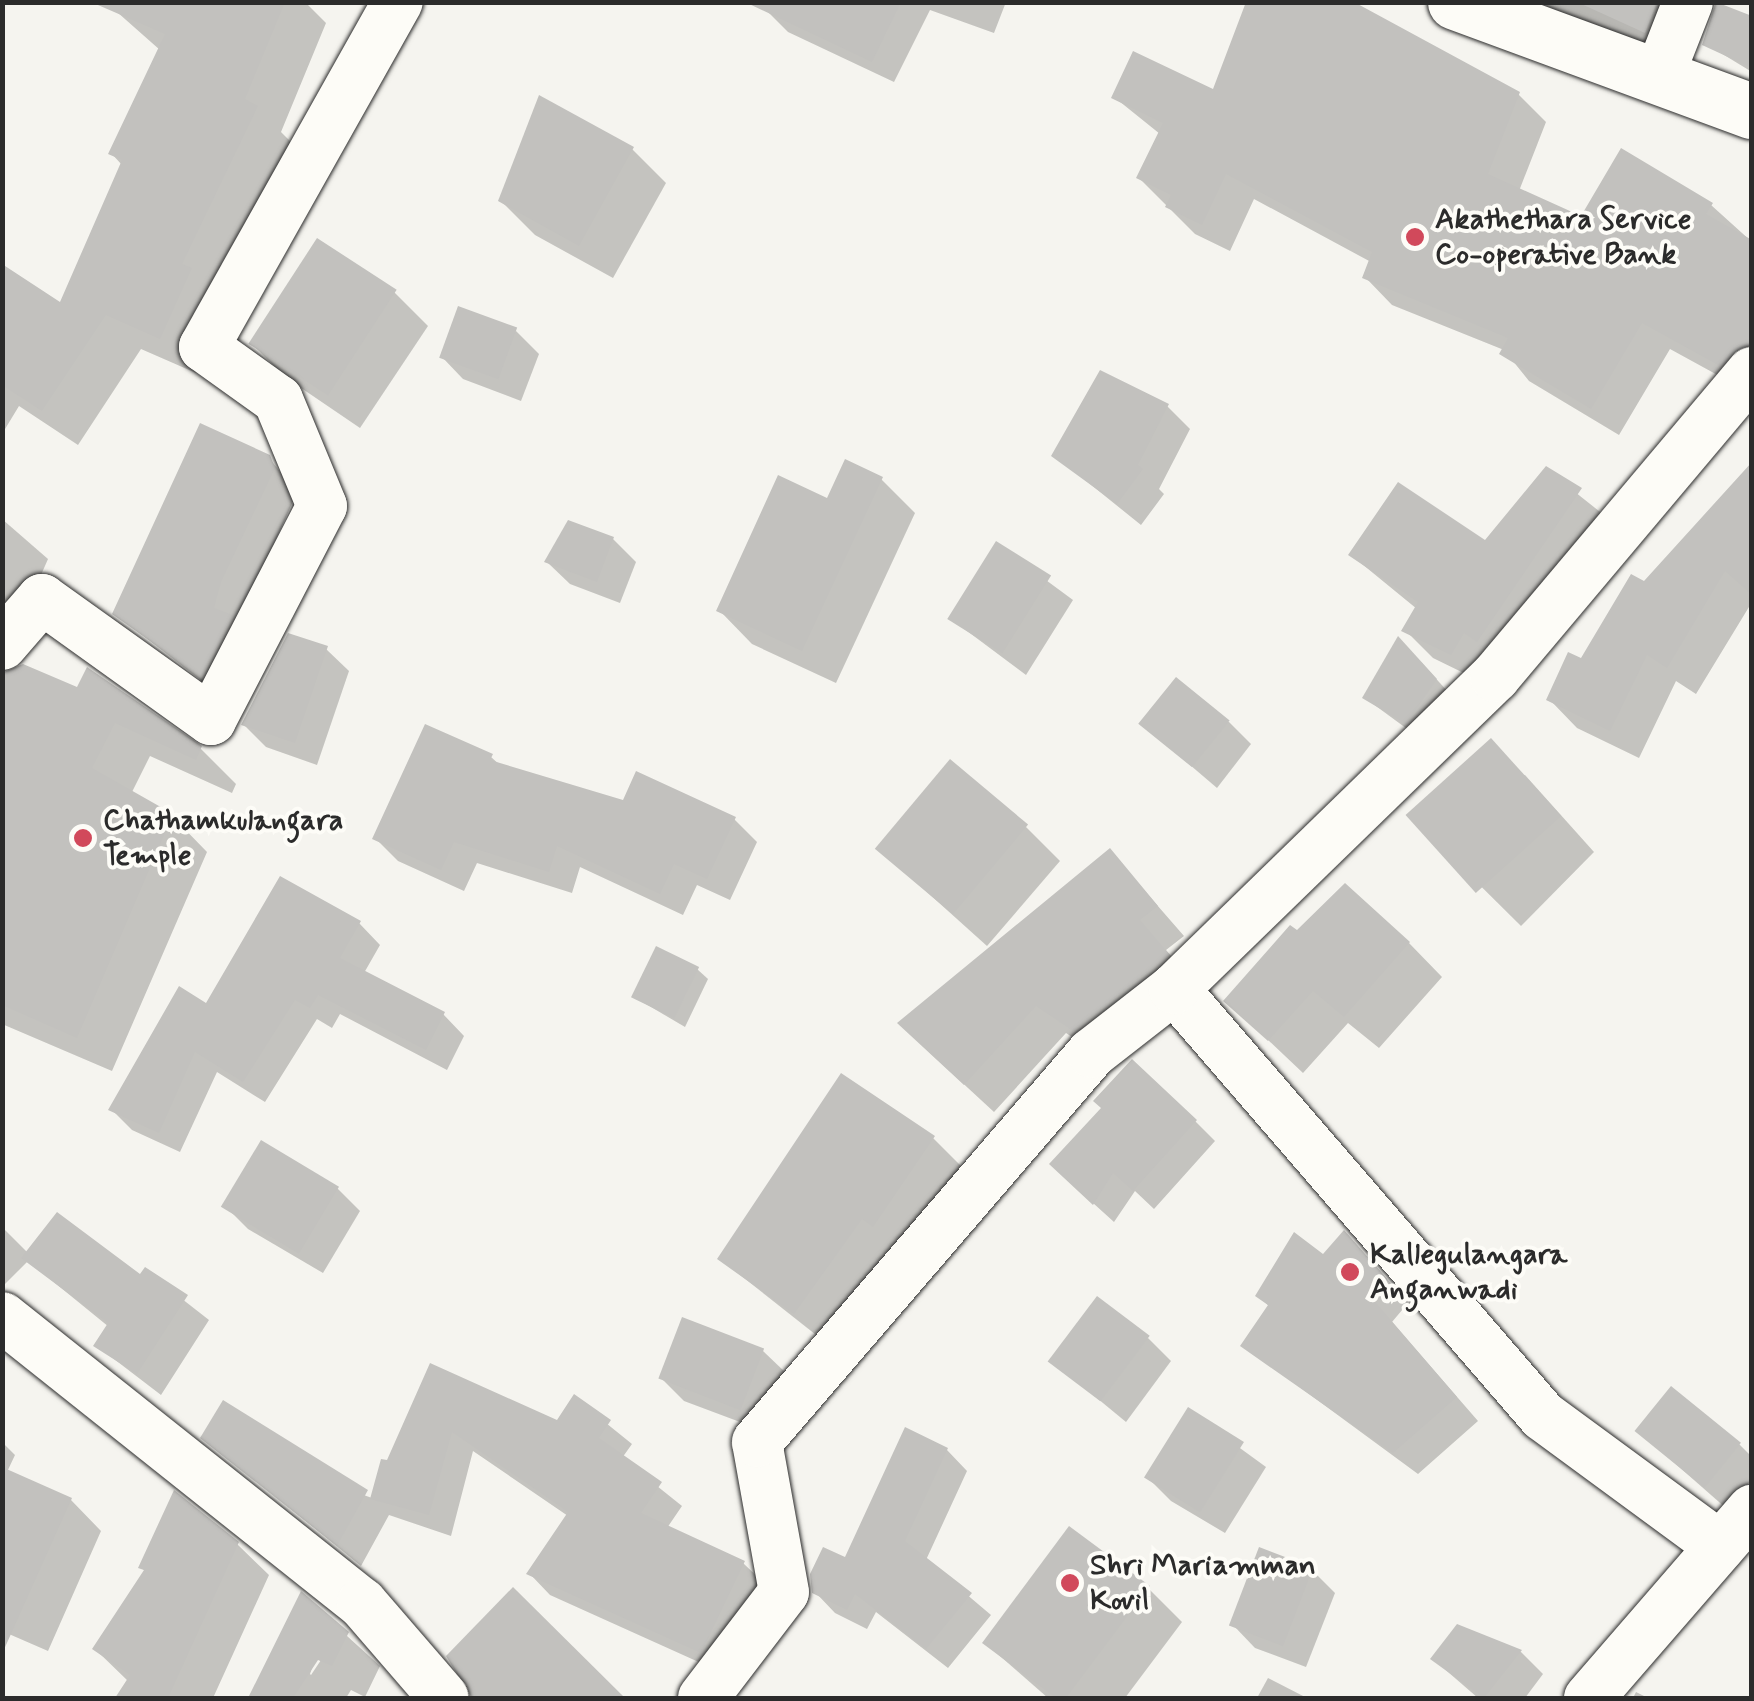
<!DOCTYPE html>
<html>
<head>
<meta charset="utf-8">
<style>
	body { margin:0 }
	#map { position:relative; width:1754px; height:1701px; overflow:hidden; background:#f5f4ef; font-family:Mynerve,sans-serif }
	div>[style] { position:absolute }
	.built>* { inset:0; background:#e6e5e0 }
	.shadow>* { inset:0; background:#0003 }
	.building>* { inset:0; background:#c2c1be; transform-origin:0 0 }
	.roads { filter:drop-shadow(0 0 2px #2b2b2b) drop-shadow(0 0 2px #2b2b2b) }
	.minor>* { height:50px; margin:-25px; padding:0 25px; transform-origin:25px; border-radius:25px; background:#fdfcf7 }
	.major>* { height:55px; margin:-27.5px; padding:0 27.5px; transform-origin:27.5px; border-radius:27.5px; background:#fdfcf7 }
	.dots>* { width:28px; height:28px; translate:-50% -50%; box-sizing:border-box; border:5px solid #fdfcf7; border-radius:50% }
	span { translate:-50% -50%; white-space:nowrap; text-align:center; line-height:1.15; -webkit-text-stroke:8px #fdfcf7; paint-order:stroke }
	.poi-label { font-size:30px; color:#2b2b2b; font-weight:700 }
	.left { translate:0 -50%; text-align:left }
	.frame { position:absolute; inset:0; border:5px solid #2b2b2b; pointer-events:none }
</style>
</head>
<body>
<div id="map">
	<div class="built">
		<div style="clip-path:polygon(1455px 3px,1688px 3px,1659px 76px)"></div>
	</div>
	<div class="shadow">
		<div style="clip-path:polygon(121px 2px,305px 2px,326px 23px,281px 132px,292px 143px,196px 373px,141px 349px,78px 445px,19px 406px,2px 434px,2px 269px,61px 306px,122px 165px,111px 153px,160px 50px,117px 12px)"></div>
		<div style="clip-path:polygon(769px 2px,1006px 2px,994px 33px,930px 10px,894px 82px,788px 32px,766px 10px)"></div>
		<div style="clip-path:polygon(1482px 2px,1667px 2px,1677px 70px)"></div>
		<div style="clip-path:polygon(1752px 19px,1752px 72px,1706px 44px)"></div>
		<div style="clip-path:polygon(1214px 92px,1518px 94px,1546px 122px,1519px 191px,1582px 219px,1711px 205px,1752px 242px,1752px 374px,1743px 389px,1670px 349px,1619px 435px,1529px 381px,1504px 350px,1392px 305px,1365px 277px,1371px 262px,1254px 199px,1230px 251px,1195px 234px,1139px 178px,1160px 134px,1114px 97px)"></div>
		<div style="clip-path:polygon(632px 149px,666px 183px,613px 278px,535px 235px,501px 201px)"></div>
		<div style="clip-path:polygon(394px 292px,428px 326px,360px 428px,285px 377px,251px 343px)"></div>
		<div style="clip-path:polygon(516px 331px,539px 354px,521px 401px,463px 379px,441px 356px)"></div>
		<div style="clip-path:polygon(1167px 406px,1190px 429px,1159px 489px,1164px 494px,1141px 525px,1054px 455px)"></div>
		<div style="clip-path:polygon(268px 457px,297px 492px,239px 624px,224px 698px,115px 614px)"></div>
		<div style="clip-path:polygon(1752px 465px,1752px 602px,1696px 694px,1676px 681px,1639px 758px,1577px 728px,1549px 699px)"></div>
		<div style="clip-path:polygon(1546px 469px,1609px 519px,1480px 681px,1433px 658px,1405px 630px,1417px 609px,1351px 555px,1485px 543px)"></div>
		<div style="clip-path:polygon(881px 479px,915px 513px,836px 683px,752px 644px,719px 610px,828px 501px)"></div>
		<div style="clip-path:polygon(2px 519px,48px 559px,2px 664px)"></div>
		<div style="clip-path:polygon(613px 539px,636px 562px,620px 603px,570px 584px,547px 562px)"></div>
		<div style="clip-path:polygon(997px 544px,1073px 600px,1026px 675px,951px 619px)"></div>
		<div style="clip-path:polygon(326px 649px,349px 671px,317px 765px,266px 747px,244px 725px)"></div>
		<div style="clip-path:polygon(1421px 662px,1458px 703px,1429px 745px,1365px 698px)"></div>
		<div style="clip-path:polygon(2px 674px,78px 690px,200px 748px,236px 784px,232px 793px,150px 756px,131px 794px,172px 816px,207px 852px,112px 1071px,2px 1024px)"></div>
		<div style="clip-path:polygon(1229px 722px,1251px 744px,1217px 788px,1142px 724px)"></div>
		<div style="clip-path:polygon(491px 757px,501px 766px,624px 803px,734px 819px,757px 842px,730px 900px,697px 885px,683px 915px,580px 867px,572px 893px,477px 863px,464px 891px,398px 861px,375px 838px)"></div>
		<div style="clip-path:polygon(1525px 775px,1594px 852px,1521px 926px,1413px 819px)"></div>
		<div style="clip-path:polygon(1026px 827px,1060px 861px,987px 946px,878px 848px)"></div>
		<div style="clip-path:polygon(1110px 851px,1184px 936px,1166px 950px,1196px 984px,1103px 1058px,1066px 1033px,994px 1112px,929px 1052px)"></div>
		<div style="clip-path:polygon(359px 923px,380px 945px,364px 973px,443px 1014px,464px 1036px,447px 1070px,340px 1014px,332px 1028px,317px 1019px,265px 1102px,217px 1072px,180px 1152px,132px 1130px,111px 1109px,207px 1007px)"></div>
		<div style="clip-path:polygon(1297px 933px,1409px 943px,1442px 977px,1379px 1048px,1348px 1023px,1303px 1073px,1227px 1001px)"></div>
		<div style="clip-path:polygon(697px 969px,708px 979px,685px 1027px,634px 997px)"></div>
		<div style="clip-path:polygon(1195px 1121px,1215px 1141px,1154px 1209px,1135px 1191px,1114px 1222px,1072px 1184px)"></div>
		<div style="clip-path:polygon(933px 1138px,964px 1169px,825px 1342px,720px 1259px)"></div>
		<div style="clip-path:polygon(337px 1188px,360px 1211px,323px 1273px,248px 1229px,225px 1206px)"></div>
		<div style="clip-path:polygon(2px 1227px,28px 1253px,141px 1278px,145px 1270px,209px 1320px,161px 1395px,97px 1346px,109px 1327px,28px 1261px,2px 1287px)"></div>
		<div style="clip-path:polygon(1367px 1256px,1408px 1303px,1392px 1322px,1478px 1421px,1418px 1474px,1244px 1346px,1270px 1307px,1258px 1296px,1324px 1257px)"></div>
		<div style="clip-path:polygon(1148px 1338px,1171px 1361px,1126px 1422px,1052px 1361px)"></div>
		<div style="clip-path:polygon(763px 1351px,786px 1373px,764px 1431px,684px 1401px,661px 1378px)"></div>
		<div style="clip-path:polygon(431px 1366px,558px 1423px,575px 1398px,632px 1444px,622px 1458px,682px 1506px,667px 1528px,743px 1563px,765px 1584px,723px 1673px,550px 1595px,529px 1573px,568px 1516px,473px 1451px,451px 1536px,389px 1515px,361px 1566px,203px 1437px,372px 1498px)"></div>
		<div style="clip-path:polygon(1189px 1411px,1266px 1467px,1225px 1533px,1171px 1501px,1148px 1478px)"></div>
		<div style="clip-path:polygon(907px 1431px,947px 1450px,967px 1471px,926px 1560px,991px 1615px,948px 1668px,876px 1612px,867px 1629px,835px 1613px,815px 1592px,846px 1561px)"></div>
		<div style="clip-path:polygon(1638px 1431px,1739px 1444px,1752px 1457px,1752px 1479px,1727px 1509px)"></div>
		<div style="clip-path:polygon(2px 1442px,15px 1455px,7px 1472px,71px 1500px,101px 1531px,48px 1651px,2px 1631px)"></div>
		<div style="clip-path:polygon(237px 1544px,269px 1575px,213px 1698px,118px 1698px,129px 1682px,95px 1649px,146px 1572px,141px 1567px)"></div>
		<div style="clip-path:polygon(1312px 1570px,1335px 1593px,1306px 1667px,1255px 1648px,1233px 1625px)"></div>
		<div style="clip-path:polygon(1148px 1588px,1182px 1622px,1125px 1698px,1048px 1698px,985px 1643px)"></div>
		<div style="clip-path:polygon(513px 1591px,622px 1698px,478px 1698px,449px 1656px)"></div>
		<div style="clip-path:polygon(evenodd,302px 1595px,380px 1666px,365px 1697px,351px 1690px,346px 1698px,251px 1698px,302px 1595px,327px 1651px,311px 1675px,310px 1674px,314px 1662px,327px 1651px)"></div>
		<div style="clip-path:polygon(1458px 1627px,1521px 1652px,1543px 1674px,1525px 1698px,1478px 1698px,1433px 1659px)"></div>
		<div style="clip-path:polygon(1268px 1678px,1307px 1698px,1257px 1698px)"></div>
		<div style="clip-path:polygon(1636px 1692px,1648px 1698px,1633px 1698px)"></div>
	</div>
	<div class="building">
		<div style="clip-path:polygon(91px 2px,285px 2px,245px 99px,258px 106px,182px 264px,192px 268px,160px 339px,106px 315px,42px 411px,2px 385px,2px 264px,60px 302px,122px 160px,108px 154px,165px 34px)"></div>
		<div style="clip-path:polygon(745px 2px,901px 2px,872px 62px)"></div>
		<div style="clip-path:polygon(1246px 2px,1354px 2px,1520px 92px,1488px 174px,1581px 216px,1621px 148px,1713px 203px,1706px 214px,1752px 240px,1752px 344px,1720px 366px,1642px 323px,1591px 409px,1499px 354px,1508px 338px,1362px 278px,1372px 252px,1226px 174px,1202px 225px,1165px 207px,1171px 195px,1136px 178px,1163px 123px,1111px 98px,1133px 51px,1213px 89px)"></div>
		<div style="clip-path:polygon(1577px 2px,1657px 2px,1645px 33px)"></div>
		<div style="clip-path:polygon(1716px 2px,1752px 16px,1752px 68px,1702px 45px)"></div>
		<div style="clip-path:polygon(539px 95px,634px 147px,579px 246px,498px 201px)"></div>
		<div style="left:317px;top:238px;width:95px;height:126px;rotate:33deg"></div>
		<div style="left:458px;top:306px;width:63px;height:55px;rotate:20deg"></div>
		<div style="clip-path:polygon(1100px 370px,1169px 404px,1138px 465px,1143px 469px,1117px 504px,1051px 456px)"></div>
		<div style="clip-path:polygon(200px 423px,270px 455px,275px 468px,221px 582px,214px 608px,233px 615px,201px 677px,112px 614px)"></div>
		<div style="clip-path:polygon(845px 459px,883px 477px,802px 651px,716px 611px,778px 475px,827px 498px)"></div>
		<div style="clip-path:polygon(1752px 462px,1752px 595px,1725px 571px,1667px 668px,1647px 655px,1610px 731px,1546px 700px,1568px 652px,1581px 658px,1631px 574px,1644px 581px)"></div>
		<div style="clip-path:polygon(1546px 466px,1582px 488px,1477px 642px,1464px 633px,1451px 655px,1401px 631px,1418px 602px,1348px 555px,1398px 482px,1485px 540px)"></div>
		<div style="clip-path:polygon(568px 520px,614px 537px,597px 582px,544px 562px)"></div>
		<div style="left:996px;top:541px;width:65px;height:92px;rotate:32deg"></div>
		<div style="clip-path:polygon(288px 633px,328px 646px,295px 743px,241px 725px)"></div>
		<div style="clip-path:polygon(1398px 636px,1437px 679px,1406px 724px,1362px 698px)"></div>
		<div style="clip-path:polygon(23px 664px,77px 687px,87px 667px,202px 746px,196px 760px,115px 723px,92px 768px,173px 814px,77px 1038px,2px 1005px,2px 673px)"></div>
		<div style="left:1176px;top:677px;width:69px;height:60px;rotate:39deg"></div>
		<div style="clip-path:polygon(425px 724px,493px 754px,490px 760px,623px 800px,636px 771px,736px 817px,707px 879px,674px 864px,660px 894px,557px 846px,549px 872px,454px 842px,441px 870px,372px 839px)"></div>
		<div style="left:1491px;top:738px;width:105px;height:115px;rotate:48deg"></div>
		<div style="left:950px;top:759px;width:102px;height:117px;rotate:40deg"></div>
		<div style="clip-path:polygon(1110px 848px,1158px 906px,1140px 920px,1169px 954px,1073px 1031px,1036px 1006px,964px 1085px,897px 1023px)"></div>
		<div style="clip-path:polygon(280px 876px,361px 921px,340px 958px,445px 1012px,426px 1050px,318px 995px,310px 1008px,295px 1000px,243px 1082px,195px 1052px,159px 1133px,108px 1110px,179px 986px,206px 1003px)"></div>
		<div style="clip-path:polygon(1345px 883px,1410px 942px,1344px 1017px,1313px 991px,1268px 1041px,1223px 1001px,1290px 925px,1297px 930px)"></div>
		<div style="left:656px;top:946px;width:48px;height:57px;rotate:26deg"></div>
		<div style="clip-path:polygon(1132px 1059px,1197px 1120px,1133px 1191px,1113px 1173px,1093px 1205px,1049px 1164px,1101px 1108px,1093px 1101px)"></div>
		<div style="clip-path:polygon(841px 1073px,935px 1136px,873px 1227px,862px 1219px,794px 1314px,717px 1259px)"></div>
		<div style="left:261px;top:1140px;width:91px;height:78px;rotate:31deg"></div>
		<div style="clip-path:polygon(57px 1212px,140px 1274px,145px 1267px,188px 1295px,137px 1374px,93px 1346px,108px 1323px,21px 1258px)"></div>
		<div style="clip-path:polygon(1344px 1230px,1387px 1279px,1371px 1297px,1457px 1397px,1393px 1453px,1240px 1346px,1268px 1305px,1255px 1296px,1294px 1232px,1323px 1254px)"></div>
		<div style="left:1097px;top:1296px;width:66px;height:82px;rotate:37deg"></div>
		<div style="left:682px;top:1317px;width:88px;height:66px;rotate:21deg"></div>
		<div style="clip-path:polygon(430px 1363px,557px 1420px,574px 1394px,611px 1420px,599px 1438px,662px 1482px,641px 1513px,745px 1561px,701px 1653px,526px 1574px,568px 1512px,452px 1432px,429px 1515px,370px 1499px,381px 1459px,387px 1460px)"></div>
		<div style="left:1671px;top:1386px;width:90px;height:58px;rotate:39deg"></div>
		<div style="clip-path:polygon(223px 1400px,368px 1490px,337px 1546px,200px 1438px)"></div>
		<div style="left:1188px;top:1407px;width:66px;height:83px;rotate:32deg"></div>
		<div style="clip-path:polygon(905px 1427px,948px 1448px,905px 1541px,972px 1593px,926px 1649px,855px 1594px,847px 1610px,812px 1593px,810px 1574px,823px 1547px,845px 1557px)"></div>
		<div style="clip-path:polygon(2px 1467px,72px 1498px,2px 1654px)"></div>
		<div style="clip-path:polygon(174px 1490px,239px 1542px,168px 1698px,115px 1698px,130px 1675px,92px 1649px,144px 1570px,138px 1568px)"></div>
		<div style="clip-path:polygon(1069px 1526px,1150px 1586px,1066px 1698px,1056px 1698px,982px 1643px)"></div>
		<div style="left:1259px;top:1547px;width:58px;height:84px;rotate:21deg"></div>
		<div style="clip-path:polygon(513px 1587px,625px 1698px,472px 1698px,446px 1656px)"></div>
		<div style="clip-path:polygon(301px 1591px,349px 1632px,332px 1666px,318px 1660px,293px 1698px,248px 1698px)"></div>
		<div style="clip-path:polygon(1457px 1624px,1522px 1650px,1484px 1698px,1430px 1659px)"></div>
	</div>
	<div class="roads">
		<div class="minor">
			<div style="left:1659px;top:76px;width:79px;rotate:-68.6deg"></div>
			<div style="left:2px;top:645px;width:61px;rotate:-49deg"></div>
			<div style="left:42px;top:599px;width:208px;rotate:35.6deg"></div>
			<div style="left:211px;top:720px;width:241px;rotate:-62.6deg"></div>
			<div style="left:322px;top:506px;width:115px;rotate:-112.5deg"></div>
			<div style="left:278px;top:400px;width:91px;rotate:-144.4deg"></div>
			<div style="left:204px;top:347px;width:396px;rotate:-60.7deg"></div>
			<div style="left:1174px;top:989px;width:564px;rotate:49.17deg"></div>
			<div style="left:1543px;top:1416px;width:220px;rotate:36.3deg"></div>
			<div style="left:2px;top:1317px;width:460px;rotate:38.5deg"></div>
			<div style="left:362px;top:1603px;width:125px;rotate:49.2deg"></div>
			<div style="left:703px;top:1698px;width:133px;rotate:-52.6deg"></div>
			<div style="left:784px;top:1592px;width:152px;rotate:-100.2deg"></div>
			<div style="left:757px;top:1442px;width:513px;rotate:-49.27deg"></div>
			<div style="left:1092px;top:1053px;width:104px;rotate:-38deg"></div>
			<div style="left:1174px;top:989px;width:448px;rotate:-44.2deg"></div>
			<div style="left:1495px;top:677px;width:399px;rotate:-49.9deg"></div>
			<div style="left:1589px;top:1698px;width:249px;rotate:-49.1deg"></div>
		</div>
		<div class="major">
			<div style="left:1455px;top:2px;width:316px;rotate:20.2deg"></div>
		</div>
	</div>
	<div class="dots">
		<div style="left:1415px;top:237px;background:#d1495b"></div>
		<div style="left:83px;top:838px;background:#d1495b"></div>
		<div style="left:1350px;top:1272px;background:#d1495b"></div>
		<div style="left:1070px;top:1583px;background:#d1495b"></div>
	</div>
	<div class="poi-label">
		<span class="left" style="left:1435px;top:237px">Akathethara Service<br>Co-operative Bank</span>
		<span class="left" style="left:103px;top:838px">Chathamkulangara<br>Temple</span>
		<span class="left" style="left:1370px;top:1272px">Kallegulangara<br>Anganwadi</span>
		<span class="left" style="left:1090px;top:1583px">Shri Mariamman<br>Kovil</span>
	</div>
	<div class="frame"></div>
</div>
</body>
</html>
